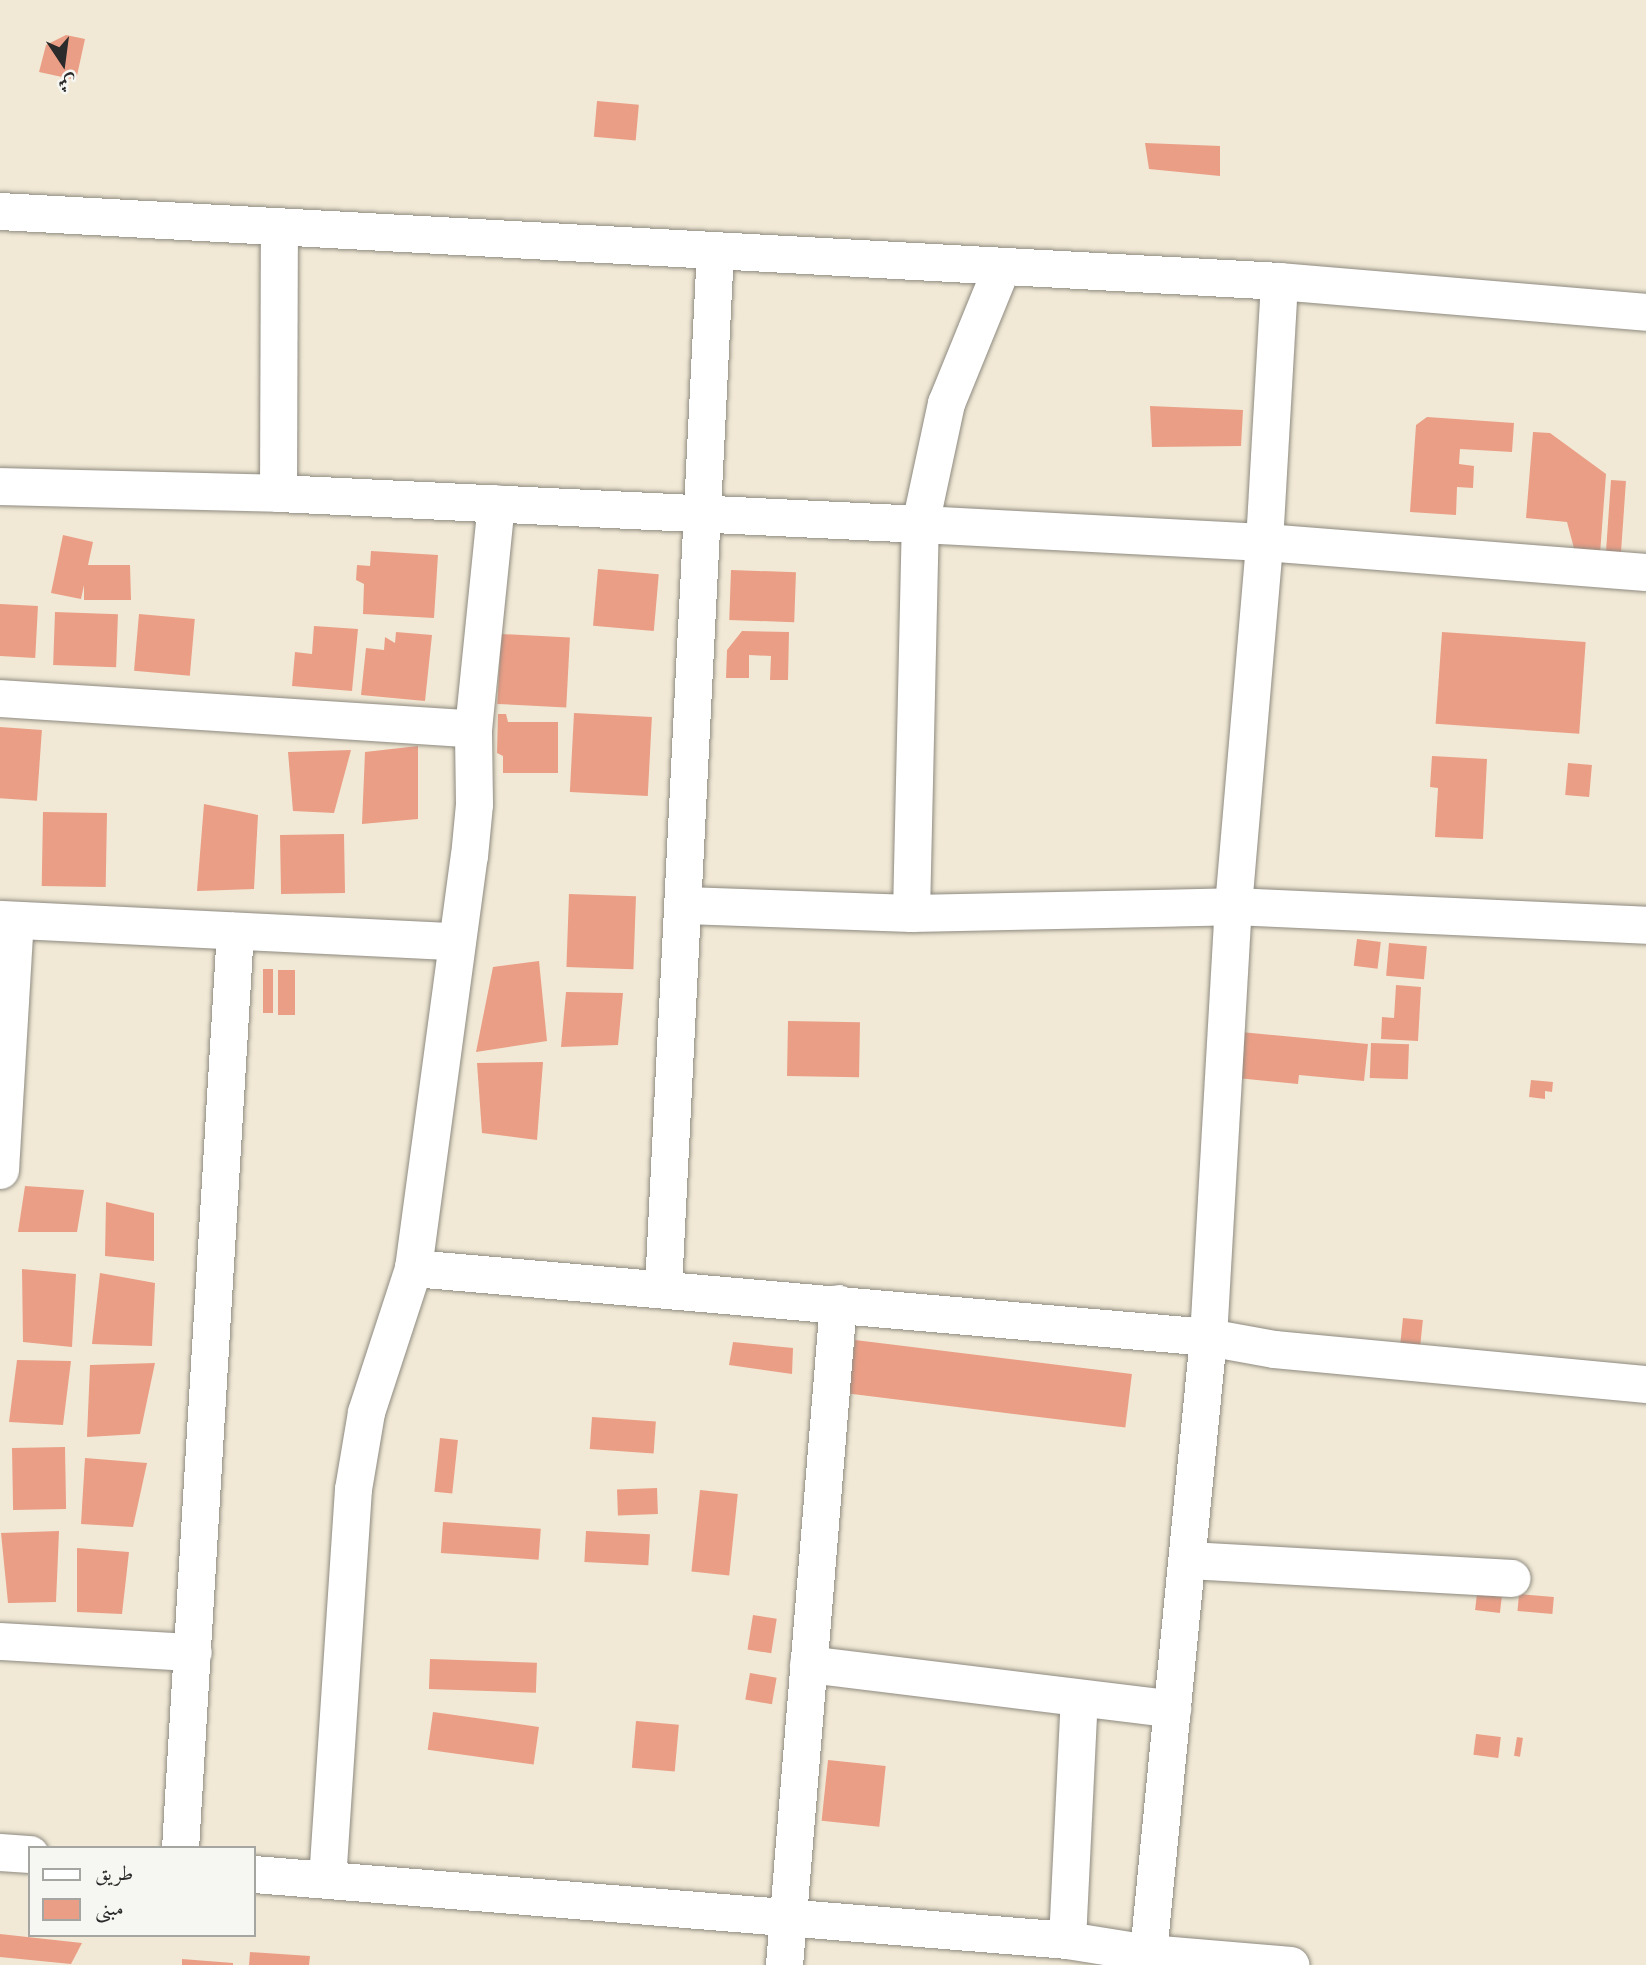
<!DOCTYPE html>
<html>
<head>
<meta charset="utf-8">
<style>
	body { margin:0 }
	#map { position:relative; width:1646px; height:1965px; overflow:hidden; background:#f1e9d5; font-family:"IM FELL French Canon",Amiri,serif }
	div>[style] { position:absolute }
	.building>* { inset:0; background:#ea9e86; transform-origin:0 0 }
	.roads { filter:drop-shadow(0 0 2px #8e8a80) drop-shadow(0 0 2px #8e8a80) }
	.minor>* { height:37px; margin:-18.5px; padding:0 18.5px; transform-origin:18.5px; border-radius:18.5px; background:#fff }
	span { translate:-50% -50%; white-space:nowrap; text-align:center; line-height:1.15; -webkit-text-stroke:7px #f6f6f2; paint-order:stroke }
	.legend { position:absolute; left:28px; top:1846px; width:228px; height:91px; box-sizing:border-box; background:#f6f6f2; border:2px solid #a5a5a2; margin:0; padding:9px 12px; list-style:none; font-size:21px; color:#2b2b2b }
	.legend li { display:flex; align-items:center; gap:14px; height:35px }
	.legend b { width:35px; border:2px solid #a5a5a2 }
	.north { position:absolute; left:28px; top:28px; width:70px; height:70px; -webkit-text-stroke:5px #f6f6f2; paint-order:stroke; rotate:167deg; font-size:19px; font-weight:700; line-height:28px; text-align:center; color:#2b2b2b }
	.north::after { content:''; display:block; margin:auto; width:24px; height:32px; background:#2b2b2b; clip-path:polygon(50% 0,100% 100%,50% 72%,0 100%) }
</style>
</head>
<body>
<div id="map">
	<div class="building">
		<div style="clip-path:polygon(66px 35px,85px 39px,76px 80px,39px 72px,46px 45px)"></div>
		<div style="left:597px;top:101px;width:42px;height:36px;rotate:5deg"></div>
		<div style="clip-path:polygon(1145px 143px,1220px 146px,1220px 176px,1149px 169px)"></div>
		<div style="clip-path:polygon(1150px 406px,1243px 410px,1241px 446px,1152px 447px)"></div>
		<div style="clip-path:polygon(1427px 417px,1514px 423px,1512px 452px,1460px 449px,1459px 464px,1474px 466px,1473px 488px,1457px 487px,1456px 515px,1410px 512px,1416px 425px)"></div>
		<div style="clip-path:polygon(1533px 432px,1550px 433px,1606px 474px,1600px 554px,1575px 552px,1567px 522px,1526px 518px)"></div>
		<div style="left:1611px;top:480px;width:15px;height:74px;rotate:4deg"></div>
		<div style="clip-path:polygon(63px 535px,93px 542px,88px 565px,130px 565px,131px 600px,84px 600px,84px 585px,81px 599px,51px 593px)"></div>
		<div style="clip-path:polygon(371px 551px,438px 555px,434px 618px,363px 614px,364px 584px,356px 580px,357px 565px,370px 566px)"></div>
		<div style="left:598px;top:569px;width:61px;height:57px;rotate:5deg"></div>
		<div style="left:731px;top:570px;width:65px;height:50px;rotate:2deg"></div>
		<div style="left:0;top:604px;width:38px;height:52px;rotate:3deg"></div>
		<div style="left:55px;top:612px;width:63px;height:53px;rotate:2deg"></div>
		<div style="left:139px;top:614px;width:56px;height:57px;rotate:5deg"></div>
		<div style="clip-path:polygon(314px 626px,358px 629px,352px 691px,292px 686px,295px 652px,312px 654px)"></div>
		<div style="clip-path:polygon(742px 631px,789px 632px,788px 680px,770px 680px,771px 656px,749px 655px,749px 678px,726px 678px,727px 650px)"></div>
		<div style="clip-path:polygon(396px 632px,432px 635px,425px 701px,361px 695px,366px 648px,384px 650px,385px 637px,395px 643px)"></div>
		<div style="left:1442px;top:632px;width:144px;height:92px;rotate:4deg"></div>
		<div style="left:501px;top:634px;width:69px;height:70px;rotate:3deg"></div>
		<div style="left:574px;top:713px;width:78px;height:79px;rotate:3deg"></div>
		<div style="clip-path:polygon(498px 714px,506px 714px,508px 722px,558px 722px,558px 773px,503px 773px,503px 756px,497px 753px)"></div>
		<div style="left:0;top:727px;width:42px;height:71px;rotate:4deg"></div>
		<div style="clip-path:polygon(418px 746px,418px 819px,362px 824px,365px 752px)"></div>
		<div style="clip-path:polygon(351px 750px,334px 813px,293px 811px,288px 752px)"></div>
		<div style="clip-path:polygon(1432px 756px,1487px 759px,1483px 839px,1435px 837px,1438px 788px,1430px 787px)"></div>
		<div style="left:1568px;top:763px;width:24px;height:32px;rotate:5deg"></div>
		<div style="clip-path:polygon(204px 804px,258px 815px,254px 889px,197px 891px)"></div>
		<div style="left:43px;top:812px;width:64px;height:74px;rotate:1deg"></div>
		<div style="left:344px;top:834px;width:59px;height:64px;rotate:89deg"></div>
		<div style="left:569px;top:894px;width:67px;height:73px;rotate:2deg"></div>
		<div style="left:1357px;top:939px;width:24px;height:27px;rotate:7deg"></div>
		<div style="left:1389px;top:943px;width:38px;height:33px;rotate:5deg"></div>
		<div style="clip-path:polygon(539px 961px,547px 1041px,476px 1052px,493px 967px)"></div>
		<div style="left:263px;top:969px;width:10px;height:44px"></div>
		<div style="left:278px;top:970px;width:17px;height:45px"></div>
		<div style="clip-path:polygon(1396px 985px,1421px 987px,1418px 1041px,1381px 1039px,1382px 1017px,1394px 1018px)"></div>
		<div style="clip-path:polygon(566px 992px,623px 993px,618px 1045px,561px 1047px)"></div>
		<div style="left:788px;top:1021px;width:72px;height:55px;rotate:1deg"></div>
		<div style="clip-path:polygon(1241px 1032px,1368px 1044px,1364px 1081px,1299px 1075px,1298px 1084px,1237px 1078px)"></div>
		<div style="left:1371px;top:1043px;width:38px;height:35px;rotate:2deg"></div>
		<div style="clip-path:polygon(543px 1062px,537px 1140px,482px 1133px,477px 1063px)"></div>
		<div style="clip-path:polygon(1531px 1080px,1553px 1082px,1552px 1092px,1545px 1091px,1545px 1099px,1529px 1097px)"></div>
		<div style="clip-path:polygon(25px 1186px,84px 1190px,77px 1232px,18px 1232px)"></div>
		<div style="clip-path:polygon(106px 1202px,154px 1213px,154px 1261px,105px 1256px)"></div>
		<div style="clip-path:polygon(22px 1269px,76px 1274px,72px 1347px,23px 1342px)"></div>
		<div style="clip-path:polygon(100px 1273px,155px 1283px,152px 1346px,92px 1344px)"></div>
		<div style="left:1403px;top:1318px;width:20px;height:38px;rotate:6deg"></div>
		<div style="left:855px;top:1340px;width:279px;height:54px;rotate:7deg"></div>
		<div style="clip-path:polygon(733px 1342px,793px 1348px,792px 1374px,729px 1365px)"></div>
		<div style="clip-path:polygon(17px 1360px,71px 1361px,63px 1425px,9px 1422px)"></div>
		<div style="clip-path:polygon(155px 1363px,140px 1434px,87px 1437px,90px 1365px)"></div>
		<div style="left:592px;top:1417px;width:64px;height:32px;rotate:4deg"></div>
		<div style="left:440px;top:1438px;width:18px;height:54px;rotate:6deg"></div>
		<div style="left:65px;top:1447px;width:62px;height:53px;rotate:89deg"></div>
		<div style="clip-path:polygon(85px 1458px,147px 1463px,133px 1527px,81px 1524px)"></div>
		<div style="left:657px;top:1488px;width:26px;height:40px;rotate:88deg"></div>
		<div style="left:700px;top:1490px;width:38px;height:82px;rotate:6deg"></div>
		<div style="left:443px;top:1522px;width:98px;height:31px;rotate:4deg"></div>
		<div style="clip-path:polygon(59px 1531px,56px 1602px,8px 1603px,1px 1533px)"></div>
		<div style="left:586px;top:1531px;width:64px;height:31px;rotate:3deg"></div>
		<div style="clip-path:polygon(77px 1548px,129px 1552px,122px 1614px,77px 1612px)"></div>
		<div style="left:1477px;top:1594px;width:25px;height:16px;rotate:7deg"></div>
		<div style="left:1519px;top:1594px;width:35px;height:17px;rotate:5deg"></div>
		<div style="left:753px;top:1615px;width:24px;height:35px;rotate:9deg"></div>
		<div style="left:430px;top:1659px;width:107px;height:30px;rotate:2deg"></div>
		<div style="left:750px;top:1673px;width:27px;height:27px;rotate:10deg"></div>
		<div style="left:433px;top:1712px;width:107px;height:38px;rotate:8deg"></div>
		<div style="left:636px;top:1721px;width:43px;height:47px;rotate:5deg"></div>
		<div style="left:1476px;top:1734px;width:25px;height:21px;rotate:7deg"></div>
		<div style="left:1517px;top:1737px;width:6px;height:19px;rotate:9deg"></div>
		<div style="left:828px;top:1760px;width:58px;height:61px;rotate:6deg"></div>
		<div style="clip-path:polygon(0 1934px,82px 1943px,71px 1964px,0 1957px)"></div>
		<div style="clip-path:polygon(250px 1952px,310px 1956px,309px 1965px,249px 1965px)"></div>
		<div style="clip-path:polygon(182px 1959px,233px 1963px,233px 1965px,182px 1965px)"></div>
	</div>
	<div class="roads">
		<div class="minor">
			<div style="left:0;top:211px;width:1281px;rotate:3.13deg"></div>
			<div style="left:1279px;top:281px;width:368px;rotate:4.8deg"></div>
			<div style="left:0;top:486px;width:278px;rotate:1.4deg"></div>
			<div style="left:278px;top:493px;width:643px;rotate:2.76deg"></div>
			<div style="left:920px;top:524px;width:344px;rotate:3deg"></div>
			<div style="left:1264px;top:542px;width:383px;rotate:4.5deg"></div>
			<div style="left:278px;top:493px;width:266px;rotate:-89.8deg"></div>
			<div style="left:0;top:698px;width:474px;rotate:3.7deg"></div>
			<div style="left:685px;top:905px;width:226px;rotate:2deg"></div>
			<div style="left:911px;top:913px;width:322px;rotate:-1.2deg"></div>
			<div style="left:1233px;top:906px;width:413px;rotate:2.6deg"></div>
			<div style="left:911px;top:913px;width:389px;rotate:-88.7deg"></div>
			<div style="left:920px;top:524px;width:124px;rotate:-77.9deg"></div>
			<div style="left:946px;top:403px;width:148px;rotate:-67.8deg"></div>
			<div style="left:0;top:919px;width:456px;rotate:2.8deg"></div>
			<div style="left:0;top:1170px;width:250px;rotate:-86.6deg"></div>
			<div style="left:413px;top:1268px;width:798px;rotate:4.96deg"></div>
			<div style="left:1208px;top:1337px;width:67px;rotate:10.3deg"></div>
			<div style="left:1274px;top:1349px;width:374px;rotate:5.4deg"></div>
			<div style="left:663px;top:1287px;width:1037px;rotate:-87.13deg"></div>
			<div style="left:1189px;top:1560px;width:323px;rotate:3.2deg"></div>
			<div style="left:0;top:1641px;width:193px;rotate:3.3deg"></div>
			<div style="left:808px;top:1664px;width:367px;rotate:7deg"></div>
			<div style="left:180px;top:1848px;width:919px;rotate:-86.57deg"></div>
			<div style="left:0;top:1852px;width:30px;rotate:4deg"></div>
			<div style="left:254px;top:1874px;width:816px;rotate:4.64deg"></div>
			<div style="left:1067px;top:1940px;width:82px;rotate:9.1deg"></div>
			<div style="left:1148px;top:1953px;width:143px;rotate:4.8deg"></div>
			<div style="left:327px;top:1880px;width:392px;rotate:-86.2deg"></div>
			<div style="left:353px;top:1489px;width:78px;rotate:-80.4deg"></div>
			<div style="left:366px;top:1412px;width:151px;rotate:-71.9deg"></div>
			<div style="left:413px;top:1268px;width:416px;rotate:-82.3deg"></div>
			<div style="left:469px;top:856px;width:52px;rotate:-84.5deg"></div>
			<div style="left:474px;top:804px;width:75px;rotate:-90.8deg"></div>
			<div style="left:473px;top:729px;width:227px;rotate:-84.2deg"></div>
			<div style="left:1067px;top:1940px;width:242px;rotate:-87.2deg"></div>
			<div style="left:1148px;top:1953px;width:619px;rotate:-84.44deg"></div>
			<div style="left:1208px;top:1337px;width:432px;rotate:-86.7deg"></div>
			<div style="left:1233px;top:906px;width:365px;rotate:-85.1deg"></div>
			<div style="left:1264px;top:542px;width:261px;rotate:-86.7deg"></div>
			<div style="left:784px;top:1965px;width:664px;rotate:-85.34deg"></div>
		</div>
	</div>
	<ul class="legend">
	<li><b style="height:9px;background:#fff"></b>طريق</li>
	<li><b style="height:19px;background:#ea9e86"></b>مبنى</li>
	</ul>
	<div class="north">ش</div>
</div>
</body>
</html>
